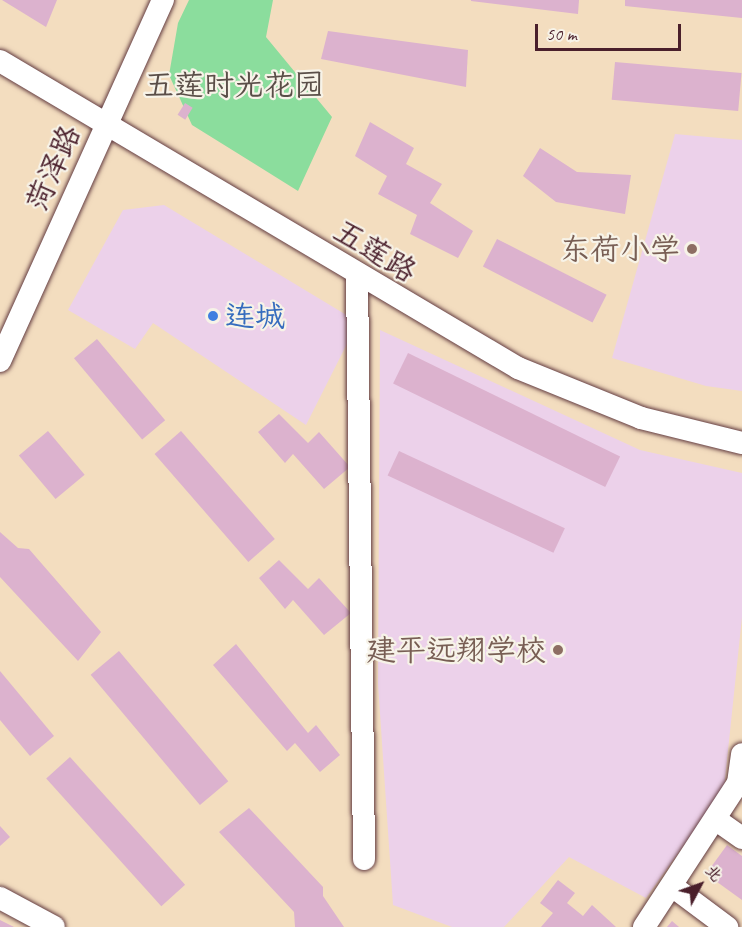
<!DOCTYPE html>
<html>
<head>
<meta charset="utf-8">
<style>
	body { margin:0 }
	#map { position:relative; width:742px; height:927px; overflow:hidden; background:#f3ddbf; font-family:Caveat,"LXGW WenKai TC",sans-serif }
	div>[style] { position:absolute }
	.built>* { inset:0; background:#ecd1ea }
	.green>* { inset:0; background:#8bdd9d }
	.building>* { inset:0; background:#dcb2ce; transform-origin:0 0 }
	.roads { filter:drop-shadow(0 0 2px #633c41) drop-shadow(0 0 2px #633c41) }
	.minor>* { height:22px; margin:-11px; padding:0 11px; transform-origin:11px; border-radius:11px; background:#fff }
	.dots>* { width:16px; height:16px; translate:-50% -50%; box-sizing:border-box; border:3px solid #f7f3e8; border-radius:50% }
	span { translate:-50% -50%; white-space:nowrap; text-align:center; line-height:1.15; -webkit-text-stroke:4.5px #f7f3e8; paint-order:stroke }
	.park-label { font-size:30px; color:#5a4e48 }
	.street-label { font-size:30px; color:#4a1f2b }
	.education-label { font-size:30px; color:#785e54 }
	.right { translate:-100% -50%; text-align:right }
	.shop-label { font-size:30px; color:#366cbe }
	.left { translate:0 -50%; text-align:left }
	.north { position:absolute; left:670px; top:855px; width:60px; height:60px; -webkit-text-stroke:4px #f7f3e8; paint-order:stroke; rotate:49deg; font-size:16px; font-weight:700; line-height:24px; text-align:center; color:#4a1f2b }
	.north::after { content:''; display:block; margin:auto; width:21px; height:27px; background:#4a1f2b; clip-path:polygon(50% 0,100% 100%,50% 72%,0 100%) }
	.scale { position:absolute; left:535px; top:24px; width:146px; height:27px; box-sizing:border-box; border:3px solid #4a1f2b; border-top:0; padding-left:8px; font-size:18px; line-height:21px; white-space:nowrap; color:#4a1f2b; -webkit-text-stroke:4px #f7f3e8; paint-order:stroke }
</style>
</head>
<body>
<div id="map">
	<div class="built">
		<div style="clip-path:polygon(675px 134px,742px 140px,742px 391px,706px 386px,612px 358px)"></div>
		<div style="clip-path:polygon(164px 205px,358px 322px,306px 425px,153px 323px,135px 349px,68px 310px,123px 210px)"></div>
		<div style="clip-path:polygon(380px 330px,640px 450px,742px 473px,742px 617px,724px 789px,646px 898px,569px 857px,504px 927px,452px 927px,393px 905px,378px 684px)"></div>
	</div>
	<div class="green">
		<div style="clip-path:polygon(189px 0,273px 0,266px 37px,332px 117px,298px 191px,192px 125px,169px 75px,178px 23px)"></div>
	</div>
	<div class="building">
		<div style="clip-path:polygon(2px 0,57px 0,46px 27px)"></div>
		<div style="clip-path:polygon(471px 0,579px 0,578px 14px,471px 1px)"></div>
		<div style="clip-path:polygon(625px 0,742px 0,742px 18px,625px 6px)"></div>
		<div style="clip-path:polygon(328px 31px,468px 50px,466px 87px,321px 59px)"></div>
		<div style="left:615px;top:62px;width:127px;height:38px;rotate:5deg"></div>
		<div style="left:185px;top:103px;width:9px;height:14px;rotate:32deg"></div>
		<div style="clip-path:polygon(370px 122px,414px 148px,406px 164px,442px 184px,430px 203px,473px 231px,458px 258px,410px 234px,417px 215px,378px 194px,387px 176px,355px 156px)"></div>
		<div style="clip-path:polygon(540px 148px,577px 172px,631px 175px,625px 214px,556px 202px,523px 176px)"></div>
		<div style="left:497px;top:239px;width:123px;height:31px;rotate:27deg"></div>
		<div style="left:97px;top:339px;width:106px;height:30px;rotate:50deg"></div>
		<div style="left:408px;top:353px;width:236px;height:34px;rotate:26deg"></div>
		<div style="clip-path:polygon(279px 414px,308px 443px,319px 432px,350px 467px,324px 489px,293px 454px,285px 463px,258px 432px)"></div>
		<div style="left:48px;top:431px;width:57px;height:38px;rotate:50deg"></div>
		<div style="left:181px;top:431px;width:143px;height:35px;rotate:49deg"></div>
		<div style="left:399px;top:451px;width:183px;height:27px;rotate:25deg"></div>
		<div style="clip-path:polygon(0 532px,18px 548px,29px 549px,101px 632px,78px 661px,0 577px)"></div>
		<div style="clip-path:polygon(279px 560px,308px 589px,319px 578px,351px 613px,324px 635px,293px 600px,285px 609px,259px 578px)"></div>
		<div style="clip-path:polygon(236px 644px,308px 733px,316px 725px,340px 755px,320px 772px,295px 743px,287px 751px,213px 665px)"></div>
		<div style="left:119px;top:651px;width:170px;height:37px;rotate:50deg"></div>
		<div style="clip-path:polygon(0 671px,54px 736px,30px 756px,0 720px)"></div>
		<div style="left:70px;top:757px;width:172px;height:32px;rotate:48deg"></div>
		<div style="clip-path:polygon(249px 808px,323px 887px,323px 896px,344px 927px,295px 927px,294px 912px,219px 832px)"></div>
		<div style="clip-path:polygon(0 826px,10px 837px,0 846px)"></div>
		<div style="clip-path:polygon(727px 845px,742px 856px,742px 900px,706px 874px)"></div>
		<div style="clip-path:polygon(558px 880px,575px 893px,567px 903px,583px 916px,592px 905px,616px 927px,541px 927px,553px 913px,540px 903px)"></div>
		<div style="clip-path:polygon(0 920px,14px 927px,0 927px)"></div>
		<div style="clip-path:polygon(672px 921px,679px 927px,667px 927px)"></div>
	</div>
	<div class="roads">
		<div class="minor">
			<div style="left:0;top:61px;width:602px;rotate:30.65deg"></div>
			<div style="left:518px;top:368px;width:133px;rotate:22.1deg"></div>
			<div style="left:641px;top:418px;width:104px;rotate:13.9deg"></div>
			<div style="left:357px;top:274px;width:585px;rotate:89.31deg"></div>
			<div style="left:0;top:361px;width:396px;rotate:-65.7deg"></div>
			<div style="left:715px;top:819px;width:33px;rotate:35deg"></div>
			<div style="left:672px;top:886px;width:69px;rotate:36.7deg"></div>
			<div style="left:0;top:898px;width:61px;rotate:28.2deg"></div>
			<div style="left:644px;top:927px;width:172px;rotate:-56.9deg"></div>
			<div style="left:738px;top:783px;width:29px;rotate:-82deg"></div>
		</div>
	</div>
	<div class="dots">
		<div style="left:692px;top:249px;background:#8d6e63"></div>
		<div style="left:213px;top:316px;background:#3f7fe0"></div>
		<div style="left:558px;top:650px;background:#8d6e63"></div>
	</div>
	<div class="park-label">
		<span style="left:234px;top:85px">五莲时光花园</span>
	</div>
	<div class="street-label">
		<span style="left:53px;top:168px;rotate:-66deg">菏泽路</span>
		<span style="left:375px;top:251px;rotate:31deg">五莲路</span>
	</div>
	<div class="education-label">
		<span class="right" style="left:680px;top:249px">东荷小学</span>
		<span class="right" style="left:546px;top:650px">建平远翔学校</span>
	</div>
	<div class="shop-label">
		<span class="left" style="left:225px;top:316px">连城</span>
	</div>
	<div class="north">北</div>
	<div class="scale">50 m</div>
</div>
</body>
</html>
